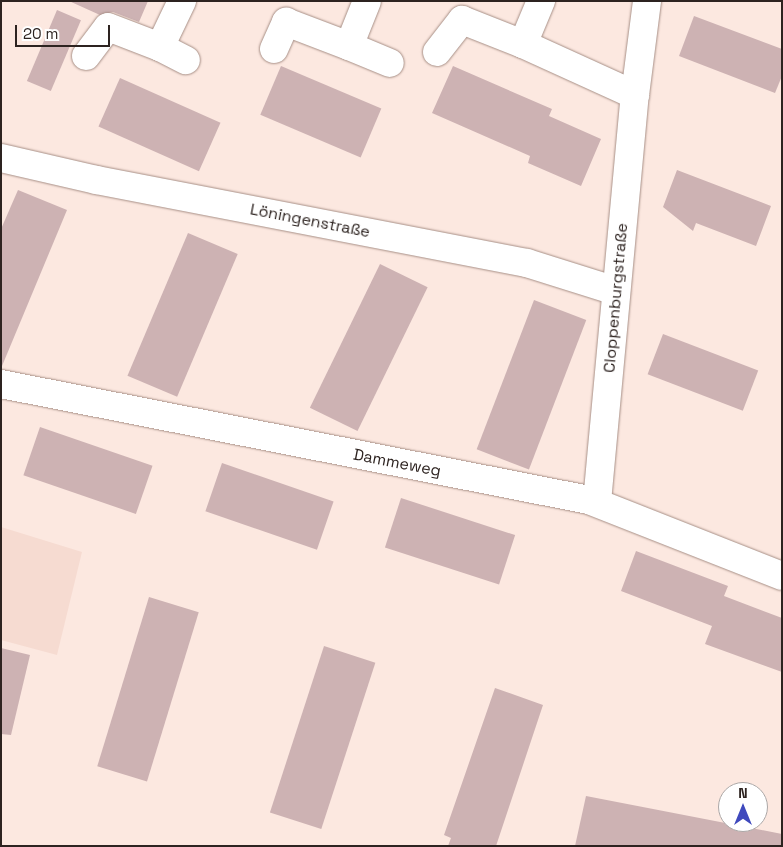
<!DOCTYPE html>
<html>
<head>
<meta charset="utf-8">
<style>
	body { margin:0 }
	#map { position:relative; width:783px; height:847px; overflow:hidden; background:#fce8e0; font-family:"Space Grotesk",sans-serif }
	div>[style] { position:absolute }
	.built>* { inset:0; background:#f6dbd1 }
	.building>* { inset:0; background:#cdb2b3; transform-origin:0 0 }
	.roads { filter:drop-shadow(0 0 1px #a78f86) drop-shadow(0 0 1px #a78f86) }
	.minor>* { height:28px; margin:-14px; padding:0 14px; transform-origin:14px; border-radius:14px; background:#fff }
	span { translate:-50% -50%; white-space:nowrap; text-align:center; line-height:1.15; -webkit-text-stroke:4.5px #fff; paint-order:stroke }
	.street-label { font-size:16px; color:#2d2320 }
	.frame { position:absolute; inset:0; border:2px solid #2d2320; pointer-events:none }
	.north { position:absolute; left:718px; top:782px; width:50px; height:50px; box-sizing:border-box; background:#fff; border:1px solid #aba7a6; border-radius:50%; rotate:0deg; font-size:14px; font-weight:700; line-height:20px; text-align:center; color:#2d2320 }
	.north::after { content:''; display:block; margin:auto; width:18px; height:22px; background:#3f49bd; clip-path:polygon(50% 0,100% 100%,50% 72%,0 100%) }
	.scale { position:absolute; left:15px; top:25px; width:95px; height:22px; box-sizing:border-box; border:2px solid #2d2320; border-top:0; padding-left:6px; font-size:15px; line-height:18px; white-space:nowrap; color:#2d2320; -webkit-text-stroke:4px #fff; paint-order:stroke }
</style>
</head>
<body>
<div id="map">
	<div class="built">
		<div style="clip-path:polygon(1px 527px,82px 552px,57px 655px,1px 640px)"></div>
	</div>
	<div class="building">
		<div style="clip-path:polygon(69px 1px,148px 1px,139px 22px,113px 12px,100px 15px)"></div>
		<div style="left:57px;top:10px;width:26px;height:77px;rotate:23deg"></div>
		<div style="clip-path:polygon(694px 16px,782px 49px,782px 76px,775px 93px,679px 56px)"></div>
		<div style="left:281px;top:66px;width:109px;height:53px;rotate:23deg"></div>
		<div style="clip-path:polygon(453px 66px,552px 109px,549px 116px,601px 139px,581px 186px,528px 163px,530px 156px,432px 113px)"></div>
		<div style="left:120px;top:78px;width:110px;height:53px;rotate:24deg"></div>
		<div style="clip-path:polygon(677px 170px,771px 206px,756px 246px,696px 223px,693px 231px,663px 207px)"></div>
		<div style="clip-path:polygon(18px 190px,67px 210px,2px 366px,1px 229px)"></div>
		<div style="left:188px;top:233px;width:54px;height:155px;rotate:23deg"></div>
		<div style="left:380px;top:264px;width:53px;height:160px;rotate:26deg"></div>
		<div style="left:534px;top:300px;width:56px;height:160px;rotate:21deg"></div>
		<div style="left:663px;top:334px;width:102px;height:43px;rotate:21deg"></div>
		<div style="left:40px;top:427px;width:119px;height:51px;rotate:19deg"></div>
		<div style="left:222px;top:463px;width:118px;height:51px;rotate:19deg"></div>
		<div style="left:401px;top:498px;width:120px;height:52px;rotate:18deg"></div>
		<div style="clip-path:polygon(636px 551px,728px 586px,724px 596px,782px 618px,782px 672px,705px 644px,712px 626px,621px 591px)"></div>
		<div style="left:149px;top:597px;width:52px;height:177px;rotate:17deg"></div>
		<div style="left:324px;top:646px;width:54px;height:175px;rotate:18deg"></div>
		<div style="clip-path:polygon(1px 648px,30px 655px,11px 735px,1px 734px)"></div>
		<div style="clip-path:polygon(495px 688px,543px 705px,496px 846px,448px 846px,451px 838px,444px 835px)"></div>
		<div style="clip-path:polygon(586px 796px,782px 834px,781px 846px,575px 846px)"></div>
	</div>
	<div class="roads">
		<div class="minor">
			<div style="left:523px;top:44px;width:123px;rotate:24.5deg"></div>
			<div style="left:349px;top:46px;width:44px;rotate:22.5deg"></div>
			<div style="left:160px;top:47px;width:29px;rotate:27deg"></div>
			<div style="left:274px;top:49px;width:30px;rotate:-66deg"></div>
			<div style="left:286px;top:22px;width:67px;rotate:20.9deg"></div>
			<div style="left:349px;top:46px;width:48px;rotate:-68.2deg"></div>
			<div style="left:437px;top:52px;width:41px;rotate:-52deg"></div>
			<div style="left:462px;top:20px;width:66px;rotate:21.5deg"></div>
			<div style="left:523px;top:44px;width:47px;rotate:-67.3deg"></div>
			<div style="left:86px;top:56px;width:36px;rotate:-53deg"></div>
			<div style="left:108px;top:27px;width:56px;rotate:21deg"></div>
			<div style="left:160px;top:47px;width:51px;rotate:-64.4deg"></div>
			<div style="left:1px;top:158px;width:98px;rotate:13deg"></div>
			<div style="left:96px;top:180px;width:439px;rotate:10.9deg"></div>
			<div style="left:527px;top:263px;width:93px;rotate:17.5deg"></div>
			<div style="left:1px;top:384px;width:599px;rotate:11.16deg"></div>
			<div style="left:589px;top:500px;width:207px;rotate:21.5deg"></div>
			<div style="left:597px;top:502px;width:409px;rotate:-84.7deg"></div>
			<div style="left:635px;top:95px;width:95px;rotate:-82.7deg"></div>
		</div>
	</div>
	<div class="street-label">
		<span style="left:310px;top:221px;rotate:11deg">Löningenstraße</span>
		<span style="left:616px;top:298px;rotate:-85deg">Cloppenburgstraße</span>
		<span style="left:397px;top:463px;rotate:11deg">Dammeweg</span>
	</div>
	<div class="frame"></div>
	<div class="north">N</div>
	<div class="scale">20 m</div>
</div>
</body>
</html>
